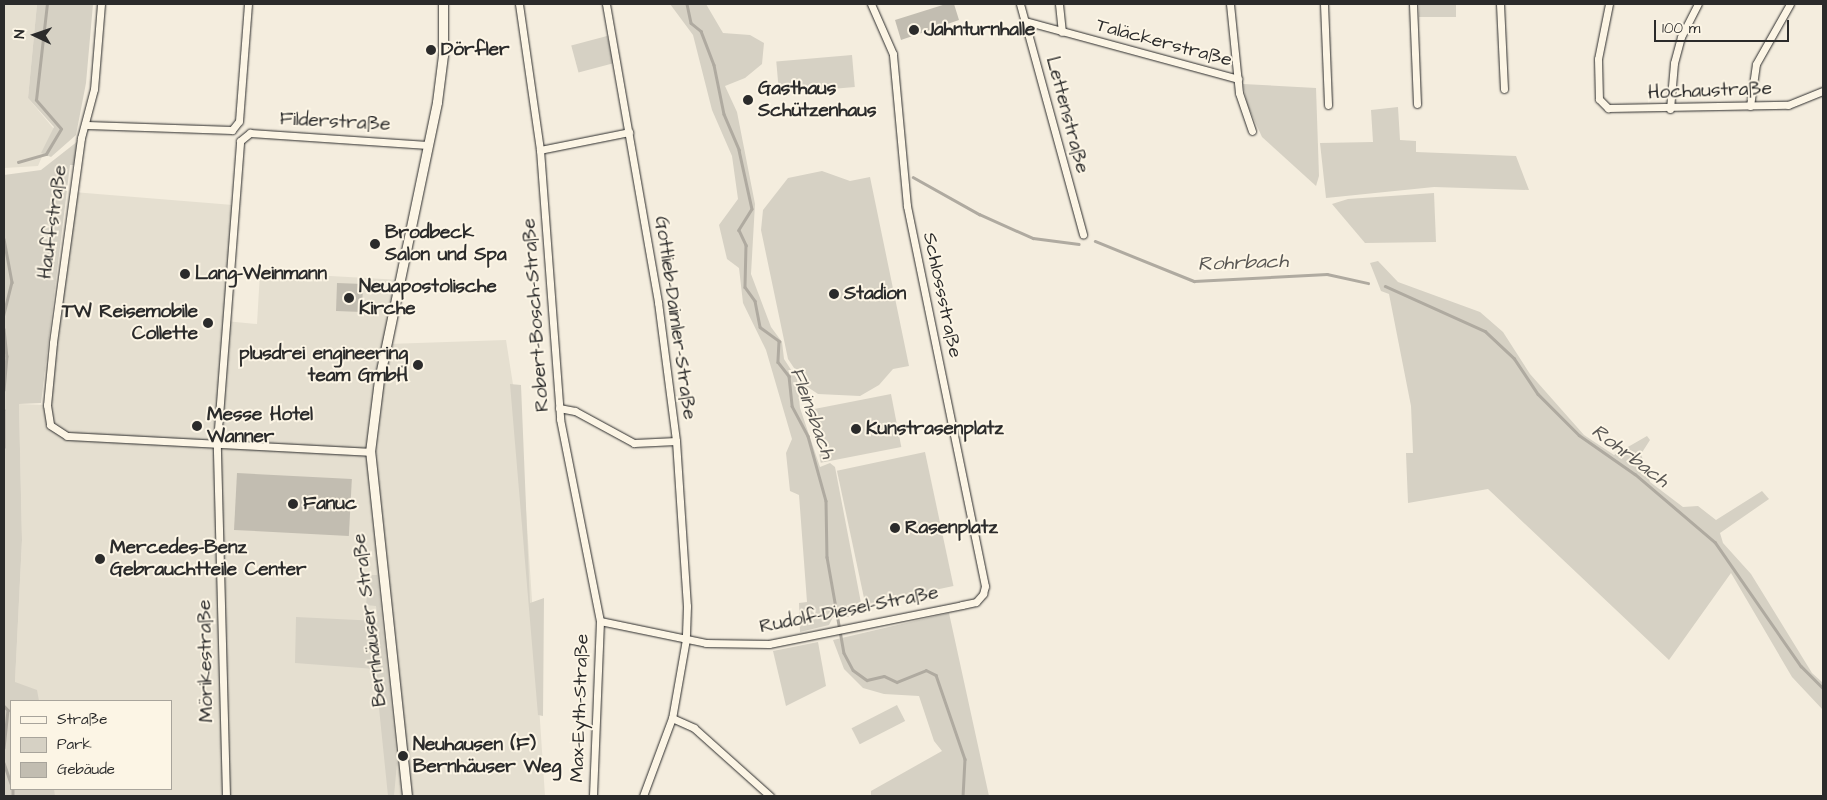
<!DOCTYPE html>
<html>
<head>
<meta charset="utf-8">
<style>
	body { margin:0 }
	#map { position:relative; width:1827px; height:800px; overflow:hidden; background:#f4edde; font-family:"Architects Daughter",sans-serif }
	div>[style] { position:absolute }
	.built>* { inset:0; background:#e5dfd0 }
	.green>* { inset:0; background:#d6d1c4; transform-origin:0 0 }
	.stream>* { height:2.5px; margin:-1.25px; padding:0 1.25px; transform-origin:1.25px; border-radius:1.25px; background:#afaaa0 }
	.building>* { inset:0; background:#c2bdb1; transform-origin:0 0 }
	.roads { filter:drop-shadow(0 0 1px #2b2b2b) drop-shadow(0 0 1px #2b2b2b) }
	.minor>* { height:7px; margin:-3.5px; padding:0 3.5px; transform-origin:3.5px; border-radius:3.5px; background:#fcf5e5 }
	.tertiary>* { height:9px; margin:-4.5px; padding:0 4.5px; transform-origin:4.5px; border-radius:4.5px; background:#fcf5e5 }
	.dots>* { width:14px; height:14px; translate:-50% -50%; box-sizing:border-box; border:2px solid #fcf5e5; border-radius:50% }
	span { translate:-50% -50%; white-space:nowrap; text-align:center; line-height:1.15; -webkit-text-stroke:4px #fcf5e5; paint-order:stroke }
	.poi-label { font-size:19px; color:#2b2b2b; font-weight:700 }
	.left { translate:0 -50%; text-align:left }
	.right { translate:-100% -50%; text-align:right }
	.street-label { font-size:19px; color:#2b2b2b }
	.water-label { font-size:20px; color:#595754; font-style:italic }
	.frame { position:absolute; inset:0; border:5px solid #2b2b2b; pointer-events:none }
	.legend { position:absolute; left:10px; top:700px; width:162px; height:90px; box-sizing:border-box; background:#fcf5e5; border:1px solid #a8a49b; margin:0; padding:6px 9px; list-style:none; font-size:15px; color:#2b2b2b }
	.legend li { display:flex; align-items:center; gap:10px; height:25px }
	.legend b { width:25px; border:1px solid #a8a49b }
	.north { position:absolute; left:10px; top:10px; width:50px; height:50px; -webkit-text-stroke:4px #fcf5e5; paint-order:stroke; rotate:273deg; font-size:14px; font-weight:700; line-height:20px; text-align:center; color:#2b2b2b }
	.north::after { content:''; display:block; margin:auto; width:18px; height:22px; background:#2b2b2b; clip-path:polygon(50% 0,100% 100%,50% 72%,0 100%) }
	.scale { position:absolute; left:1654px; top:20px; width:135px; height:22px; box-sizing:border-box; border:2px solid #2b2b2b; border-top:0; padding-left:6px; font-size:15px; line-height:18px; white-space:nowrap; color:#2b2b2b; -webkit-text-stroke:4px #fcf5e5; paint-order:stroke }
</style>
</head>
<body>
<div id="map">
	<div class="built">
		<div style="clip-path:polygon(4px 4px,37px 4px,28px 98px,54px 129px,38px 166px,4px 168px)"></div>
		<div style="clip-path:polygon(73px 192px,233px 205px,225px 321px,257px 324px,260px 272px,401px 280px,388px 344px,506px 340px,521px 435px,545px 796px,48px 796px,45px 789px,171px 789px,171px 701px,20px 701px,15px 682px,22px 540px,19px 404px,46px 405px)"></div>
	</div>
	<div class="green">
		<div style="clip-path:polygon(37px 4px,93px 4px,86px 83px,76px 135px,51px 157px,41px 153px,54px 127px,28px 98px)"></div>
		<div style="clip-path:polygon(670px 4px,706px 4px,723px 33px,750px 35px,764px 43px,762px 64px,745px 78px,725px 86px,737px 112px,755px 204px,751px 274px,771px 327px,782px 342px,784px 359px,797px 379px,800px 408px,820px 467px,830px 463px,835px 467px,861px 603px,847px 605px,849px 617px,833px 617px,829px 625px,800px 632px,799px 603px,807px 602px,799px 495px,790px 491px,786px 453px,792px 439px,766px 350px,743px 303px,739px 268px,727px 259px,719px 225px,738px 199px,732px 156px,712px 110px,693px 35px)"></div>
		<div style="left:1419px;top:4px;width:37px;height:13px"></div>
		<div style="left:607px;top:36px;width:28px;height:37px;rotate:75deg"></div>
		<div style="left:852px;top:55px;width:32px;height:76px;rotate:85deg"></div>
		<div style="clip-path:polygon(1243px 84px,1316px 88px,1319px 176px,1316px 186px,1262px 137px,1247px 104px)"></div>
		<div style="clip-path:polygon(1398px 107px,1400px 140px,1416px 141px,1416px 152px,1516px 156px,1529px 190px,1434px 187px,1326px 198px,1320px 143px,1373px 142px,1371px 110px)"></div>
		<div style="clip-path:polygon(78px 141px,74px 165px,70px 165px,41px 403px,19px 404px,22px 540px,15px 682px,37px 690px,39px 701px,11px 701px,11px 789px,54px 789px,55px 796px,4px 796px,4px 175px,41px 170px)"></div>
		<div style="clip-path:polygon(822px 171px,850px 181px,870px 177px,909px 366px,893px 369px,879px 385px,860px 396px,818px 394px,806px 386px,788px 359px,761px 230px,763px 210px,788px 178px)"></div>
		<div style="clip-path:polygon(1434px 193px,1436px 242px,1365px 243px,1332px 204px,1348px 199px)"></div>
		<div style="clip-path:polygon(1378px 261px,1398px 282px,1480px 312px,1503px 332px,1530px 374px,1584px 435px,1614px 455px,1647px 436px,1650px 440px,1641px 454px,1650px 482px,1683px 507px,1698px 506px,1716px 520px,1762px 491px,1769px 499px,1720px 533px,1723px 543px,1751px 574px,1812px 673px,1823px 683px,1823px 710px,1792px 677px,1731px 573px,1669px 660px,1488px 489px,1408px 503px,1406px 453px,1413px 453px,1411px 406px,1389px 294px,1381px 291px,1370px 263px)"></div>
		<div style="clip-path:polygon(510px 384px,521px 385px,530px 603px,544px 598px,543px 716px,538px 715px)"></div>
		<div style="left:891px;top:394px;width:54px;height:82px;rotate:79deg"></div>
		<div style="left:925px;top:452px;width:137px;height:90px;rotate:78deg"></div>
		<div style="clip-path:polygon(369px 575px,377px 575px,397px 763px,394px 796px,388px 796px,375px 669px,295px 663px,296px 617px,378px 621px,376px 606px,366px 605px)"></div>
		<div style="clip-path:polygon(949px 613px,989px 796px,871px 796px,871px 791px,942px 751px,934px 741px,919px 696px,884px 694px,863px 688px,844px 669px,833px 640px)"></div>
		<div style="clip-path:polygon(818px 642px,826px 686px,786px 706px,773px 651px)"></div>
		<div style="left:897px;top:705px;width:18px;height:51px;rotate:63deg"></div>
	</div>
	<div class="stream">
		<div style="left:687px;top:4px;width:19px;rotate:78deg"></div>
		<div style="left:691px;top:23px;width:13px;rotate:39deg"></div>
		<div style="left:701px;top:31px;width:36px;rotate:69deg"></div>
		<div style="left:714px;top:65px;width:50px;rotate:78.5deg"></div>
		<div style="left:724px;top:114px;width:39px;rotate:67deg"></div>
		<div style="left:739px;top:150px;width:60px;rotate:77.6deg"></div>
		<div style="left:752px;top:209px;width:25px;rotate:122deg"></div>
		<div style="left:739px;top:230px;width:17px;rotate:65deg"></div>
		<div style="left:746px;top:245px;width:42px;rotate:91.4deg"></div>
		<div style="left:745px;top:287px;width:17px;rotate:54deg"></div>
		<div style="left:755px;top:301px;width:26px;rotate:79deg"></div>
		<div style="left:760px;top:327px;width:24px;rotate:36deg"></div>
		<div style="left:779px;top:341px;width:21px;rotate:93deg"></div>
		<div style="left:778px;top:362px;width:18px;rotate:52deg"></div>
		<div style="left:789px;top:376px;width:30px;rotate:84deg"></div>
		<div style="left:792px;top:406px;width:34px;rotate:62deg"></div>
		<div style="left:808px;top:436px;width:67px;rotate:74.5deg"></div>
		<div style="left:826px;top:501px;width:56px;rotate:89deg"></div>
		<div style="left:827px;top:557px;width:97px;rotate:80deg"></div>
		<div style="left:844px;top:653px;width:19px;rotate:62deg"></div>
		<div style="left:853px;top:670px;width:17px;rotate:36deg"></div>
		<div style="left:867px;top:680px;width:17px;rotate:-13deg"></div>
		<div style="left:884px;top:676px;width:14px;rotate:25deg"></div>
		<div style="left:897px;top:682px;width:31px;rotate:-22deg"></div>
		<div style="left:926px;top:670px;width:11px;rotate:27deg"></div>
		<div style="left:936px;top:675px;width:89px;rotate:71deg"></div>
		<div style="left:965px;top:759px;width:37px;rotate:93deg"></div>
		<div style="left:18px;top:162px;width:29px;rotate:-16deg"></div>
		<div style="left:46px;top:154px;width:29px;rotate:-59deg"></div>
		<div style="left:61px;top:129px;width:38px;rotate:-131deg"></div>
		<div style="left:36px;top:100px;width:97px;rotate:-83.5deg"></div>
		<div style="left:913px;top:177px;width:76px;rotate:29.3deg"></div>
		<div style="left:979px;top:214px;width:59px;rotate:24deg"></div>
		<div style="left:1033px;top:238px;width:46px;rotate:7.4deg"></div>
		<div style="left:4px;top:239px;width:44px;rotate:79.5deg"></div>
		<div style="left:12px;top:282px;width:34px;rotate:104deg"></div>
		<div style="left:1095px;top:241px;width:107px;rotate:22deg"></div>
		<div style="left:1194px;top:281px;width:133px;rotate:-3deg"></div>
		<div style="left:1327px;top:274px;width:42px;rotate:12.4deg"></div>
		<div style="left:1385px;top:286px;width:110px;rotate:24.2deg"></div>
		<div style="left:1485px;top:331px;width:40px;rotate:43deg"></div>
		<div style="left:1514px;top:358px;width:43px;rotate:56.3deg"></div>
		<div style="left:1538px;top:394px;width:58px;rotate:45deg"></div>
		<div style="left:1579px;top:435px;width:68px;rotate:34.9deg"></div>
		<div style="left:1635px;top:474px;width:105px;rotate:40.4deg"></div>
		<div style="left:1715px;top:542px;width:151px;rotate:55.3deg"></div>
		<div style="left:1801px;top:666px;width:31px;rotate:45deg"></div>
		<div style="left:4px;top:329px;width:27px;rotate:84deg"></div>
		<div style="left:7px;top:356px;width:34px;rotate:95deg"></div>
		<div style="left:4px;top:410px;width:37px;rotate:90deg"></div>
		<div style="left:4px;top:706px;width:6px;rotate:45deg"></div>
		<div style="left:8px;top:710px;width:38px;rotate:96deg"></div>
		<div style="left:4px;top:763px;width:21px;rotate:71deg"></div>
		<div style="left:13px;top:789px;width:7px;rotate:90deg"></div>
	</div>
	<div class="building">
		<div style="clip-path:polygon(946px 4px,954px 4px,959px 20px,901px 40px,895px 20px)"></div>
		<div style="left:337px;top:283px;width:26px;height:28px;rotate:2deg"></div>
		<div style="left:237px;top:473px;width:115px;height:57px;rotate:3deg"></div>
	</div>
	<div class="roads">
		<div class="minor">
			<div style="left:101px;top:4px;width:85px;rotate:94.7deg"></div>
			<div style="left:94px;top:89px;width:51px;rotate:104.9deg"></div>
			<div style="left:81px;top:138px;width:207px;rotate:97.8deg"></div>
			<div style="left:53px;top:343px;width:62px;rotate:95.5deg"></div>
			<div style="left:47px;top:405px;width:20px;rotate:81deg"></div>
			<div style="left:50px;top:425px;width:20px;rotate:33deg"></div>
			<div style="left:67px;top:436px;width:303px;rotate:3deg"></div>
			<div style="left:519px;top:4px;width:148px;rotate:81.8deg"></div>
			<div style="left:540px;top:150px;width:270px;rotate:85.7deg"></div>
			<div style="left:560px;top:419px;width:206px;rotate:78.8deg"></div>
			<div style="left:600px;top:621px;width:175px;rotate:92.3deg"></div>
			<div style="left:606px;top:4px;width:303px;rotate:80.1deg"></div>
			<div style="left:658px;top:302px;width:140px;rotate:82.6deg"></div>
			<div style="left:676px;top:441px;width:165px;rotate:86.2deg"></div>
			<div style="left:687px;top:606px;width:33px;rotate:92deg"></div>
			<div style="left:686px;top:639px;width:80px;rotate:100deg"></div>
			<div style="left:672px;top:718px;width:83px;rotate:110.4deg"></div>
			<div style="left:1020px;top:4px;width:239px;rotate:74.7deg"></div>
			<div style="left:1059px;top:4px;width:28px;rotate:84deg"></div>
			<div style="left:1230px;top:4px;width:89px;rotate:84.2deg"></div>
			<div style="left:1239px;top:93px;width:40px;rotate:71.1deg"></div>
			<div style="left:1324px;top:4px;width:101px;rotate:87.7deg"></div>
			<div style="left:1413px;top:4px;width:100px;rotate:87.7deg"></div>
			<div style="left:1500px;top:4px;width:85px;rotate:87.3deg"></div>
			<div style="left:1609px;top:4px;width:56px;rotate:101.3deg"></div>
			<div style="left:1598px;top:59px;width:40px;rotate:88.6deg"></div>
			<div style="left:1599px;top:99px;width:13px;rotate:45deg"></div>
			<div style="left:1608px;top:108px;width:180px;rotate:-1deg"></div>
			<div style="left:1788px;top:105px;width:38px;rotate:-22deg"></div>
			<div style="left:1025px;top:21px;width:221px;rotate:15.2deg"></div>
			<div style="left:1750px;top:106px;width:42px;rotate:-81.9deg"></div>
			<div style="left:1756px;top:64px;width:69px;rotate:-60.5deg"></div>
			<div style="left:1670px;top:109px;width:46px;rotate:-85deg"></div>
			<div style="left:1674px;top:63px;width:27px;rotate:-75deg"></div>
			<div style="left:1681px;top:37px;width:37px;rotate:-63deg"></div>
			<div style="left:87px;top:125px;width:145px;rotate:2deg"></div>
			<div style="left:232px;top:130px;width:11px;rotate:-52deg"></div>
			<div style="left:239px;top:121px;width:117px;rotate:-85.6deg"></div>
			<div style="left:540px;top:150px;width:91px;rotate:-11.4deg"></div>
			<div style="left:559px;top:408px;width:16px;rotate:11deg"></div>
			<div style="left:575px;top:411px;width:67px;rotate:28.5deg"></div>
			<div style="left:634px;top:443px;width:42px;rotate:-2.7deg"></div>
			<div style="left:600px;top:621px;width:108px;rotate:11.7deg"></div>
			<div style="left:706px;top:643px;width:63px;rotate:0.9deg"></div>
			<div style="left:769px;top:644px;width:197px;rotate:-11.4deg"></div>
			<div style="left:962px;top:605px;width:14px;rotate:-12deg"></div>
			<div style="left:976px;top:602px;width:11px;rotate:-49deg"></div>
			<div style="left:983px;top:594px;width:8px;rotate:-76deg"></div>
			<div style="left:985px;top:586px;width:388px;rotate:-101.6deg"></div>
			<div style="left:907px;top:206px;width:153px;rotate:-95.3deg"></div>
			<div style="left:893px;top:54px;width:55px;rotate:-113.7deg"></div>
			<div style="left:672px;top:718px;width:24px;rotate:24deg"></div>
			<div style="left:694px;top:728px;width:102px;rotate:41.8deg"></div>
			<div style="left:226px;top:796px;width:354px;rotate:-91.5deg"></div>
			<div style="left:217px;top:442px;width:302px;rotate:-85.6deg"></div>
			<div style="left:240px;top:141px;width:13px;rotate:-39deg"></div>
			<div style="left:250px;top:133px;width:178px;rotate:3.9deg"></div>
		</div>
		<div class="tertiary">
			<div style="left:407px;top:796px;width:346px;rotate:-96.1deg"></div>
			<div style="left:370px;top:452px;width:73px;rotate:-82.9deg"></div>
			<div style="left:379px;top:380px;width:284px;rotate:-78.2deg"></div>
			<div style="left:437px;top:102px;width:47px;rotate:-82.7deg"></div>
			<div style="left:443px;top:55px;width:51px;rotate:-90deg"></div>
		</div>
	</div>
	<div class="dots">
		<div style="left:914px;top:30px;background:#2b2b2b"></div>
		<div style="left:431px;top:50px;background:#2b2b2b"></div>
		<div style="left:748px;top:100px;background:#2b2b2b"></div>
		<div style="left:375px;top:244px;background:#2b2b2b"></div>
		<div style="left:185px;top:274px;background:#2b2b2b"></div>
		<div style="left:834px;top:294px;background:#2b2b2b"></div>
		<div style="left:349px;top:298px;background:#2b2b2b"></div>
		<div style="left:208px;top:323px;background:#2b2b2b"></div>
		<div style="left:418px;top:365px;background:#2b2b2b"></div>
		<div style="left:197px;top:426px;background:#2b2b2b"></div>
		<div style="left:856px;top:429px;background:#2b2b2b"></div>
		<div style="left:293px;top:504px;background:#2b2b2b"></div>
		<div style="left:895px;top:528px;background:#2b2b2b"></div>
		<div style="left:100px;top:559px;background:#2b2b2b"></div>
		<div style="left:403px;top:756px;background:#2b2b2b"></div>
	</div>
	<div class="poi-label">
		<span class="left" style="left:924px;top:30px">Jahnturnhalle</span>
		<span class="left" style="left:441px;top:50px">Dörfler</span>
		<span class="left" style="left:758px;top:100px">Gasthaus<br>Schützenhaus</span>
		<span class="left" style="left:385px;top:244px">Brodbeck<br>Salon und Spa</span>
		<span class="left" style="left:195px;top:274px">Lang-Weinmann</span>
		<span class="left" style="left:359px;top:298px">Neuapostolische<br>Kirche</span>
		<span class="left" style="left:844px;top:294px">Stadion</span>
		<span class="right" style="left:198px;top:323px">TW Reisemobile<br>Collette</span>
		<span class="right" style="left:408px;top:365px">plusdrei engineering<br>team GmbH</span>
		<span class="left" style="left:207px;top:426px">Messe Hotel<br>Wanner</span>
		<span class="left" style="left:866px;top:429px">Kunstrasenplatz</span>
		<span class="left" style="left:303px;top:504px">Fanuc</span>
		<span class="left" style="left:905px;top:528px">Rasenplatz</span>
		<span class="left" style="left:110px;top:559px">Mercedes-Benz<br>Gebrauchtteile Center</span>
		<span class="left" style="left:413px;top:756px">Neuhausen (F)<br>Bernhäuser Weg</span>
	</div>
	<div class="street-label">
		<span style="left:1164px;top:43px;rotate:15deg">Taläckerstraße</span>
		<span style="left:1710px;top:91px;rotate:-2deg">Hochaustraße</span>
		<span style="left:1067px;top:115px;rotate:75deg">Lettenstraße</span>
		<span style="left:335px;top:122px;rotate:3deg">Filderstraße</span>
		<span style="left:53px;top:222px;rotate:-82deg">Hauffstraße</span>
		<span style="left:942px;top:295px;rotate:78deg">Schlossstraße</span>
		<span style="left:536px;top:315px;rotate:-94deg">Robert-Bosch-Straße</span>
		<span style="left:675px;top:318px;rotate:82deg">Gottlieb-Daimler-Straße</span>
		<span style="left:849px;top:610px;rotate:-11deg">Rudolf-Diesel-Straße</span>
		<span style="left:370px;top:620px;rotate:-97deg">Bernhäuser Straße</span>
		<span style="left:206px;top:661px;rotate:-91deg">Mörikestraße</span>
		<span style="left:580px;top:708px;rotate:-88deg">Max-Eyth-Straße</span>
	</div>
	<div class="water-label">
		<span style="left:1243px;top:263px;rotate:-2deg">Rohrbach</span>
		<span style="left:812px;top:413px;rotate:70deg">Fleinsbach</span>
		<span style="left:1630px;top:456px;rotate:37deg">Rohrbach</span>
	</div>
	<div class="frame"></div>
	<ul class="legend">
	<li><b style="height:6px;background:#fcf5e5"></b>Straße</li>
	<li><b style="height:14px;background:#d6d1c4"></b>Park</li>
	<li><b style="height:14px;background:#c2bdb1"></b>Gebäude</li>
	</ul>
	<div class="north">N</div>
	<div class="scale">100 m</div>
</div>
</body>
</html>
